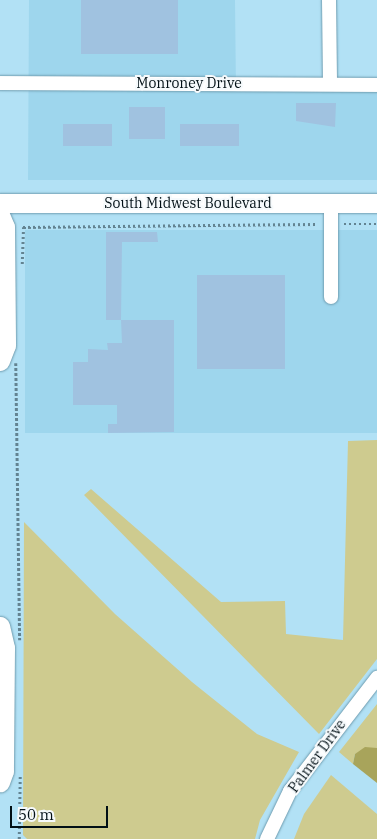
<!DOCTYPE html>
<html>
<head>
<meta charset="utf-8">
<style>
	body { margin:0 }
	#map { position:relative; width:377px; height:839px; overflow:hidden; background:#b2e1f5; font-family:"IBM Plex Serif",serif }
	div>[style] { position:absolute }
	.built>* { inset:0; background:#9ed6ed; transform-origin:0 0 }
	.green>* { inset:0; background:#cecb8f }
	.forest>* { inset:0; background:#a8a45b }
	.building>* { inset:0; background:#a0c2e0; transform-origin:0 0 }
	.path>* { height:2.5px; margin-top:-1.25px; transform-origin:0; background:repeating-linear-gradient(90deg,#638391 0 2.5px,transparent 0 5px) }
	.roads { filter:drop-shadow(0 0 1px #6e9bae) drop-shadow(0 0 1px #6e9bae) }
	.street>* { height:14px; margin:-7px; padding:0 7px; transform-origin:7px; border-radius:7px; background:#fff }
	.secondary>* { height:19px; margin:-9.5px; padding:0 9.5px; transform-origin:9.5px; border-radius:9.5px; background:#fff }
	span { translate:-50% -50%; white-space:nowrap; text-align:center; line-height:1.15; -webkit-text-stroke:4px #f6fafc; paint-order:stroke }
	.street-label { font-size:14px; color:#010f15 }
	.scale { position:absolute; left:10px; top:806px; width:98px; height:22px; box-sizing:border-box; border:2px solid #010f15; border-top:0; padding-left:6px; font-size:15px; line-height:18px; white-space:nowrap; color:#010f15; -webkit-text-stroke:4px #f6fafc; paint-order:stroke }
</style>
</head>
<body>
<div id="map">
	<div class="built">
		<div style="clip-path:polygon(29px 0,235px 0,236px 92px,377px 92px,377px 180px,28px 180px)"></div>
		<div style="left:377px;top:230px;width:203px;height:352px;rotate:90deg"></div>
	</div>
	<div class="green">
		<div style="clip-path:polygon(377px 440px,377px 659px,319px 734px,84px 495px,91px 489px,221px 602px,285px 601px,286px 634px,343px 640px,348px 441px)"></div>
		<div style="clip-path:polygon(24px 522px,115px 614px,192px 682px,257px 734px,299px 752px,260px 820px,255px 839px,27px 839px,23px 835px)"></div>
		<div style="clip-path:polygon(377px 704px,377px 748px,355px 754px,353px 764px,339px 752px)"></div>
		<div style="clip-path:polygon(331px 775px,377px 814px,377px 839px,294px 839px,304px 814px)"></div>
	</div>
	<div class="forest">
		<div style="clip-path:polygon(365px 747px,377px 748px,377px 783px,353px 764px,355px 754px)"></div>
	</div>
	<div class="building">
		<div style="left:81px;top:0;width:97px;height:54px"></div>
		<div style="clip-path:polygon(296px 103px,336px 103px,335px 127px,296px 121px)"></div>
		<div style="left:165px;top:107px;width:32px;height:36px;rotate:90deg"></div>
		<div style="left:112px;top:124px;width:22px;height:49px;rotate:90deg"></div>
		<div style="left:180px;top:124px;width:59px;height:22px"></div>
		<div style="clip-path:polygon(106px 232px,157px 232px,158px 242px,122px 242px,121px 320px,106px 320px)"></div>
		<div style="left:197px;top:275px;width:88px;height:94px"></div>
		<div style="clip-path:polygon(121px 320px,174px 320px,174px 432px,108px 433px,108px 424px,117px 424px,117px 405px,73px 405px,73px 362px,88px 362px,88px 349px,108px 350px,107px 343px,122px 343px)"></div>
	</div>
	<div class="path">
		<div style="left:344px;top:224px;width:33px"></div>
		<div style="left:22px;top:264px;width:37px;rotate:-88deg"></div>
		<div style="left:23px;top:227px;width:295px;rotate:-0.6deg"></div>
		<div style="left:16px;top:363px;width:277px;rotate:89.2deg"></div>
		<div style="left:19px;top:839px;width:64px;rotate:-89.1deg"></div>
	</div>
	<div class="roads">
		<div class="street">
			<div style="left:329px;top:0;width:83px;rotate:89.3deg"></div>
			<div style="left:0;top:83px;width:377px;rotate:0.3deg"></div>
			<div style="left:331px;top:203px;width:94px;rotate:90deg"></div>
			<div style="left:267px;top:839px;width:53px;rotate:-64.4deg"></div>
			<div style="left:290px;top:791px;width:143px;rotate:-52.4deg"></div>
		</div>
		<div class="secondary">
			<div style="left:0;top:203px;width:377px"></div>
			<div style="left:0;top:215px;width:13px;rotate:67deg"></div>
			<div style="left:5px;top:227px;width:118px;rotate:89.5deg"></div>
			<div style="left:6px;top:345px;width:17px;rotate:111deg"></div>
			<div style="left:0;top:626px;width:23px;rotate:77deg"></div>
			<div style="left:5px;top:648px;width:123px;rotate:90.5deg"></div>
			<div style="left:4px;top:771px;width:12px;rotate:110deg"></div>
		</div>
	</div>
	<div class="street-label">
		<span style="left:189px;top:83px">Monroney Drive</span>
		<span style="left:188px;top:203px">South Midwest Boulevard</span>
		<span style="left:317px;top:756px;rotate:-54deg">Palmer Drive</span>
	</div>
	<div class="scale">50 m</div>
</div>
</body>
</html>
